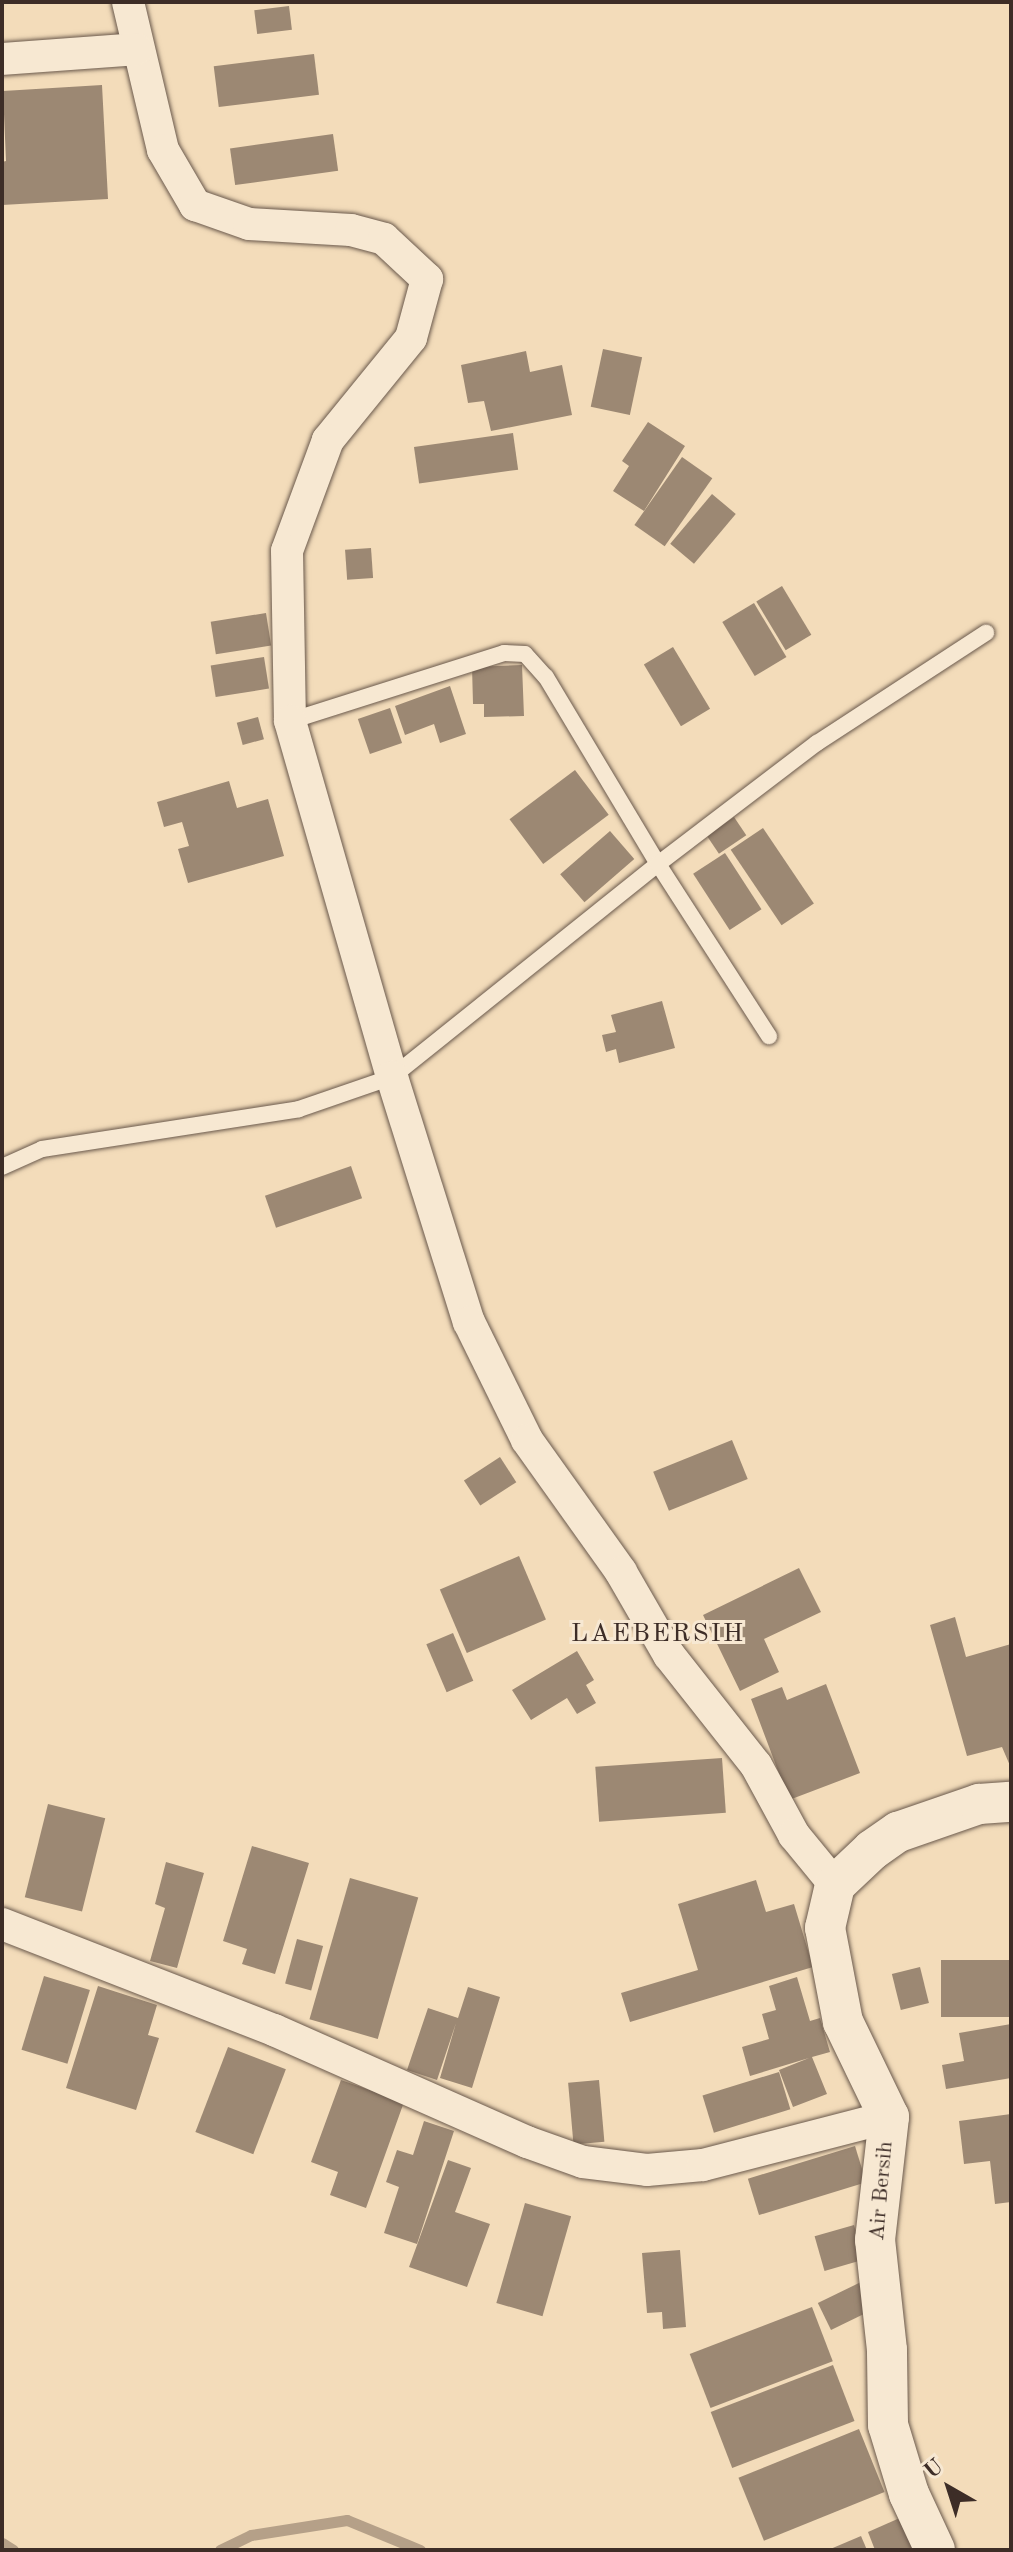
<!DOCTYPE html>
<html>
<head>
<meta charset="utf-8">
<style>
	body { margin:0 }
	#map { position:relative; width:1013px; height:2552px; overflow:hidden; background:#f3dcba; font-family:"Old Standard TT",serif }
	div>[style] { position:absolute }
	.stream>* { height:11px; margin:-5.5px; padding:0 5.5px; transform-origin:5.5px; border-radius:5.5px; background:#b5a088 }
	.building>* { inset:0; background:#9c8873; transform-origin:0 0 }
	.roads { filter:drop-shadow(0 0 2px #6a594c) drop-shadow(0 0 2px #6a594c) }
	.service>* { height:16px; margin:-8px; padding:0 8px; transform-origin:8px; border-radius:8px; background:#f7e8d2 }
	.minor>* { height:32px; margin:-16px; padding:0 16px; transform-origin:16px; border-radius:16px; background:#f7e8d2 }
	.tertiary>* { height:40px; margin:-20px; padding:0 20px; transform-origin:20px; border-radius:20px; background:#f7e8d2 }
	span { translate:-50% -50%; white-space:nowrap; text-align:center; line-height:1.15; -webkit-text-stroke:6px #f7e8d2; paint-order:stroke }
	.street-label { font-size:22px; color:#3d2d27 }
	.quarter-label { font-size:26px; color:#3d2d27; letter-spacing:2px }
	.frame { position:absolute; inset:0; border:4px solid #3d2d27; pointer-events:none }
	.north { position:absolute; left:909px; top:2448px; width:80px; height:80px; -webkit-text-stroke:6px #f7e8d2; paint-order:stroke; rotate:321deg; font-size:22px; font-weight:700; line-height:32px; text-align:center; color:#3d2d27 }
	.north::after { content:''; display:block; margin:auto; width:28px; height:36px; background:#3d2d27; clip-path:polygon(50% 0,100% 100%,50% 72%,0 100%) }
</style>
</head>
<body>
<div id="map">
	<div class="stream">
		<div style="left:2px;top:2543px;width:13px;rotate:32deg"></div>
		<div style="left:220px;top:2550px;width:34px;rotate:-26deg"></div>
		<div style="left:251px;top:2535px;width:97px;rotate:-8.9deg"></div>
		<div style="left:347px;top:2520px;width:79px;rotate:22.3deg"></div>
	</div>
	<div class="building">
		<div style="left:289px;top:6px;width:24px;height:35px;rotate:83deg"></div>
		<div style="left:314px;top:54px;width:41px;height:101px;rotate:83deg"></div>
		<div style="clip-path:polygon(102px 85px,108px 199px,2px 205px,2px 162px,6px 161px,3px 91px)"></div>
		<div style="left:333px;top:134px;width:37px;height:104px;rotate:82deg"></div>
		<div style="left:603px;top:349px;width:40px;height:59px;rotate:12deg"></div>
		<div style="clip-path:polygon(526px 351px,530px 372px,562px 365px,572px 415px,491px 431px,484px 401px,468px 403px,461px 365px)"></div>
		<div style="clip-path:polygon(648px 422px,685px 446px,644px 511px,613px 491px,629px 466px,622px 461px)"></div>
		<div style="left:513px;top:433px;width:37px;height:100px;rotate:82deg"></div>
		<div style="left:682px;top:457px;width:37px;height:83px;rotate:35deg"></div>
		<div style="left:712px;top:494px;width:31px;height:65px;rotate:40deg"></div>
		<div style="left:371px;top:548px;width:30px;height:26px;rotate:86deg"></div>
		<div style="left:782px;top:586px;width:57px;height:30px;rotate:59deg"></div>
		<div style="left:754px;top:603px;width:63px;height:37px;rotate:59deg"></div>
		<div style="left:266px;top:613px;width:33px;height:56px;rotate:81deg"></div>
		<div style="left:673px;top:647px;width:72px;height:34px;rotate:59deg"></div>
		<div style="left:264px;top:657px;width:32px;height:54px;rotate:81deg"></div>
		<div style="clip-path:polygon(522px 665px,524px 716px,484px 717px,484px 704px,473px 704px,472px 667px)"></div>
		<div style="clip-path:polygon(450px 686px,466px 734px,440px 743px,434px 724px,405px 735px,395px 706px)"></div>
		<div style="left:390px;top:708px;width:37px;height:34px;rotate:71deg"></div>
		<div style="left:258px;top:717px;width:23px;height:22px;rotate:75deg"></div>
		<div style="left:575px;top:770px;width:56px;height:82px;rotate:53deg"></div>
		<div style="clip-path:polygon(229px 781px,237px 808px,268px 799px,284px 856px,188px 883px,178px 849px,189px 846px,182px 822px,164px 827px,157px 802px)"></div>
		<div style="left:734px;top:817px;width:22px;height:33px;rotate:56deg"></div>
		<div style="left:763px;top:828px;width:91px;height:39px;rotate:56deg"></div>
		<div style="left:610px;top:831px;width:37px;height:66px;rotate:49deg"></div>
		<div style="left:725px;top:853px;width:67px;height:38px;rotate:57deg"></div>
		<div style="clip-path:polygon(662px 1001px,675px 1048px,619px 1063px,616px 1049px,606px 1052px,602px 1035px,616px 1032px,611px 1015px)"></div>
		<div style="left:351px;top:1166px;width:34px;height:91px;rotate:71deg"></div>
		<div style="left:732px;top:1440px;width:42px;height:85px;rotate:68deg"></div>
		<div style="left:500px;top:1457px;width:30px;height:43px;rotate:57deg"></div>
		<div style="left:519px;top:1556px;width:69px;height:86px;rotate:67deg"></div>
		<div style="clip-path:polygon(799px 1568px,821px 1612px,764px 1639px,779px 1672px,740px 1691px,703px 1615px)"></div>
		<div style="clip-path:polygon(955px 1617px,966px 1657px,1011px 1644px,1011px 1768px,1002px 1747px,967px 1756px,930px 1625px)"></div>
		<div style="left:453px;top:1633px;width:52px;height:29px;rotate:67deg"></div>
		<div style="clip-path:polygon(577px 1651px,594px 1680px,586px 1685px,596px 1703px,577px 1714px,567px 1698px,531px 1720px,512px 1690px)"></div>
		<div style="clip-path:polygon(826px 1684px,860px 1773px,789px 1800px,751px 1699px,782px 1687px,787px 1700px)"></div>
		<div style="left:722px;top:1758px;width:55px;height:127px;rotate:86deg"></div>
		<div style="left:48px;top:1804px;width:59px;height:96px;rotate:14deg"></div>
		<div style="clip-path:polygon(252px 1846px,309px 1863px,275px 1974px,242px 1964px,247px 1949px,223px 1941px)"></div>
		<div style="clip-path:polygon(166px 1862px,204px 1873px,177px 1968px,150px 1961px,165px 1908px,155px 1904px)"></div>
		<div style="left:350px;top:1878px;width:71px;height:147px;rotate:16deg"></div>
		<div style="clip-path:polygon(756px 1880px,766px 1912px,794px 1904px,813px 1967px,630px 2022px,621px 1993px,698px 1970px,678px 1904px)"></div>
		<div style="left:297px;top:1939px;width:27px;height:46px;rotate:15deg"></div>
		<div style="left:1011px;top:1960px;width:57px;height:70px;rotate:90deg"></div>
		<div style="left:920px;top:1967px;width:37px;height:29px;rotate:76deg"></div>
		<div style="left:44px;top:1976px;width:48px;height:77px;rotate:17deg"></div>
		<div style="clip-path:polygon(797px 1977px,810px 2021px,820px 2018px,830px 2052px,812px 2057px,827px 2094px,793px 2107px,779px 2070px,809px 2058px,750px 2076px,742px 2047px,769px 2039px,762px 2014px,776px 2010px,769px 1986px)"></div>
		<div style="clip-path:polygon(98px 1986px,157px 2005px,148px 2035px,159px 2038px,136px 2110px,66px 2088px)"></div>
		<div style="clip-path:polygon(468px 1987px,500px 1997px,472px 2088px,440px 2078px,456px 2023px,437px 2080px,407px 2070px,428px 2008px,458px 2018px)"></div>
		<div style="clip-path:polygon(1011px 2024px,1011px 2078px,946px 2089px,942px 2065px,964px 2061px,959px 2033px)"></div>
		<div style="left:228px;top:2047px;width:62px;height:91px;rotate:21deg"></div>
		<div style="left:779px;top:2072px;width:39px;height:80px;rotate:73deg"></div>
		<div style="clip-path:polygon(341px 2080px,404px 2102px,366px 2208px,330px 2195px,338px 2172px,311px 2162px)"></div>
		<div style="left:599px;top:2080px;width:62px;height:31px;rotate:85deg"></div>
		<div style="clip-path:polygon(1011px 2114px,1011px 2202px,995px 2204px,990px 2161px,964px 2164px,959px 2121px)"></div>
		<div style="clip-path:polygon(424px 2121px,454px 2131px,417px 2244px,384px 2233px,399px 2187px,386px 2182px,397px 2150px,413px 2155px)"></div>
		<div style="left:855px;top:2146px;width:38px;height:112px;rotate:73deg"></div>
		<div style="clip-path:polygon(448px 2160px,471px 2168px,455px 2212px,490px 2224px,467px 2287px,409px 2267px)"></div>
		<div style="left:525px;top:2203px;width:48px;height:104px;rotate:16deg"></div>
		<div style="left:854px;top:2225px;width:36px;height:41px;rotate:74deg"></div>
		<div style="clip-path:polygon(680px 2250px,686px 2327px,663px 2329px,662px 2312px,647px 2313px,642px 2253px)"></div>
		<div style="left:861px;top:2282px;width:30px;height:48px;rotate:64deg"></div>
		<div style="left:812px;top:2307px;width:58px;height:131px;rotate:69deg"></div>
		<div style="left:833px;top:2365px;width:60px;height:131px;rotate:69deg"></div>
		<div style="left:859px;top:2429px;width:68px;height:130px;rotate:68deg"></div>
		<div style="clip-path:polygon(902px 2517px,916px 2550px,875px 2550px,868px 2532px)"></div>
		<div style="clip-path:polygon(861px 2536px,867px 2550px,828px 2550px)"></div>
	</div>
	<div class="roads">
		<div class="service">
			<div style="left:290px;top:721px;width:225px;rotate:-17.6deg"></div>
			<div style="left:504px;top:653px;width:21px;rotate:3deg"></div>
			<div style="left:525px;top:654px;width:31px;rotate:48deg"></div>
			<div style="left:546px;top:677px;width:218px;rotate:59.1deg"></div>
			<div style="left:658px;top:864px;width:205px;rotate:57.2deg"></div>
			<div style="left:2px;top:1167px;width:44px;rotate:-24.2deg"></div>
			<div style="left:42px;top:1149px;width:260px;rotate:-8.8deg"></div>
			<div style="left:299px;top:1109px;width:98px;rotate:-19deg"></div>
			<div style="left:392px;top:1077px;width:341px;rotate:-38.7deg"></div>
			<div style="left:658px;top:864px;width:200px;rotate:-37.3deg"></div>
			<div style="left:817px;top:743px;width:202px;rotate:-33.1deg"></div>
		</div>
		<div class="minor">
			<div style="left:128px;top:2px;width:152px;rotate:76.7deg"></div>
			<div style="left:163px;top:150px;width:64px;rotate:59.8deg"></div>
			<div style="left:195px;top:205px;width:57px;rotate:19.4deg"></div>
			<div style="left:249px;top:224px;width:102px;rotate:3.4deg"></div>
			<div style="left:351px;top:230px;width:34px;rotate:15deg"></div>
			<div style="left:384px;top:239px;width:59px;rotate:42.9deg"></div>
			<div style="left:427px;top:279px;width:61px;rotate:105.2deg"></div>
			<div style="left:411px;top:338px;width:132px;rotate:129.1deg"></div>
			<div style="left:328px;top:440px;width:118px;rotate:110.3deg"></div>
			<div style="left:287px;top:551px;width:170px;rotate:89deg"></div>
			<div style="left:290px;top:721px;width:370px;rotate:74deg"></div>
			<div style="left:392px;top:1077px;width:257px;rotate:72.6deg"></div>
			<div style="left:469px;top:1322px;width:131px;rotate:63.8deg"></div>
			<div style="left:527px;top:1440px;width:162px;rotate:54.5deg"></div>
			<div style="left:621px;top:1572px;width:96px;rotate:60deg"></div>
			<div style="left:669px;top:1655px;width:140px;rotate:51.7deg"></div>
			<div style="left:756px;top:1765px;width:80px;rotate:61.5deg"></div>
			<div style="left:794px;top:1835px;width:65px;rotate:50.6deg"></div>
			<div style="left:2px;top:59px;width:135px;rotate:-4.2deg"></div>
			<div style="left:2px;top:1924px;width:292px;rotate:21.3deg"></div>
			<div style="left:274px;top:2030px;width:277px;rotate:23.9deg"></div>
			<div style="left:527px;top:2142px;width:59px;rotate:19.7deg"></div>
			<div style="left:583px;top:2162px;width:64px;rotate:7.1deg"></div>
			<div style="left:647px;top:2170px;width:56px;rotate:-5.1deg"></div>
			<div style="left:703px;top:2165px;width:192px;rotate:-14.5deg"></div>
		</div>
		<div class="tertiary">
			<div style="left:935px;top:2550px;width:62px;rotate:-114.9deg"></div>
			<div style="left:909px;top:2494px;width:72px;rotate:-106.9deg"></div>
			<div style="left:888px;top:2425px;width:75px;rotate:-90.8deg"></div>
			<div style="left:887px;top:2350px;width:111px;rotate:-96.2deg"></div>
			<div style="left:875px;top:2240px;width:124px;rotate:-83.5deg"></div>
			<div style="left:889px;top:2117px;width:106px;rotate:-115.8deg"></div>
			<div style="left:843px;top:2022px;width:96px;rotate:-100.8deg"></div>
			<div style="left:825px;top:1928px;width:44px;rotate:-76.9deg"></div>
			<div style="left:835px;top:1885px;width:51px;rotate:-43.4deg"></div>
			<div style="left:872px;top:1850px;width:32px;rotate:-35deg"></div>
			<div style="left:898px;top:1832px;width:86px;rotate:-19.1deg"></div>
			<div style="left:979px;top:1804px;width:32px;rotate:-4deg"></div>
		</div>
	</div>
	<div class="street-label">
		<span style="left:882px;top:2191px;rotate:-85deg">Air Bersih</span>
	</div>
	<div class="quarter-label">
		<span style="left:658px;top:1635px">LAEBERSIH</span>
	</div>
	<div class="frame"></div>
	<div class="north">U</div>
</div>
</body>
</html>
